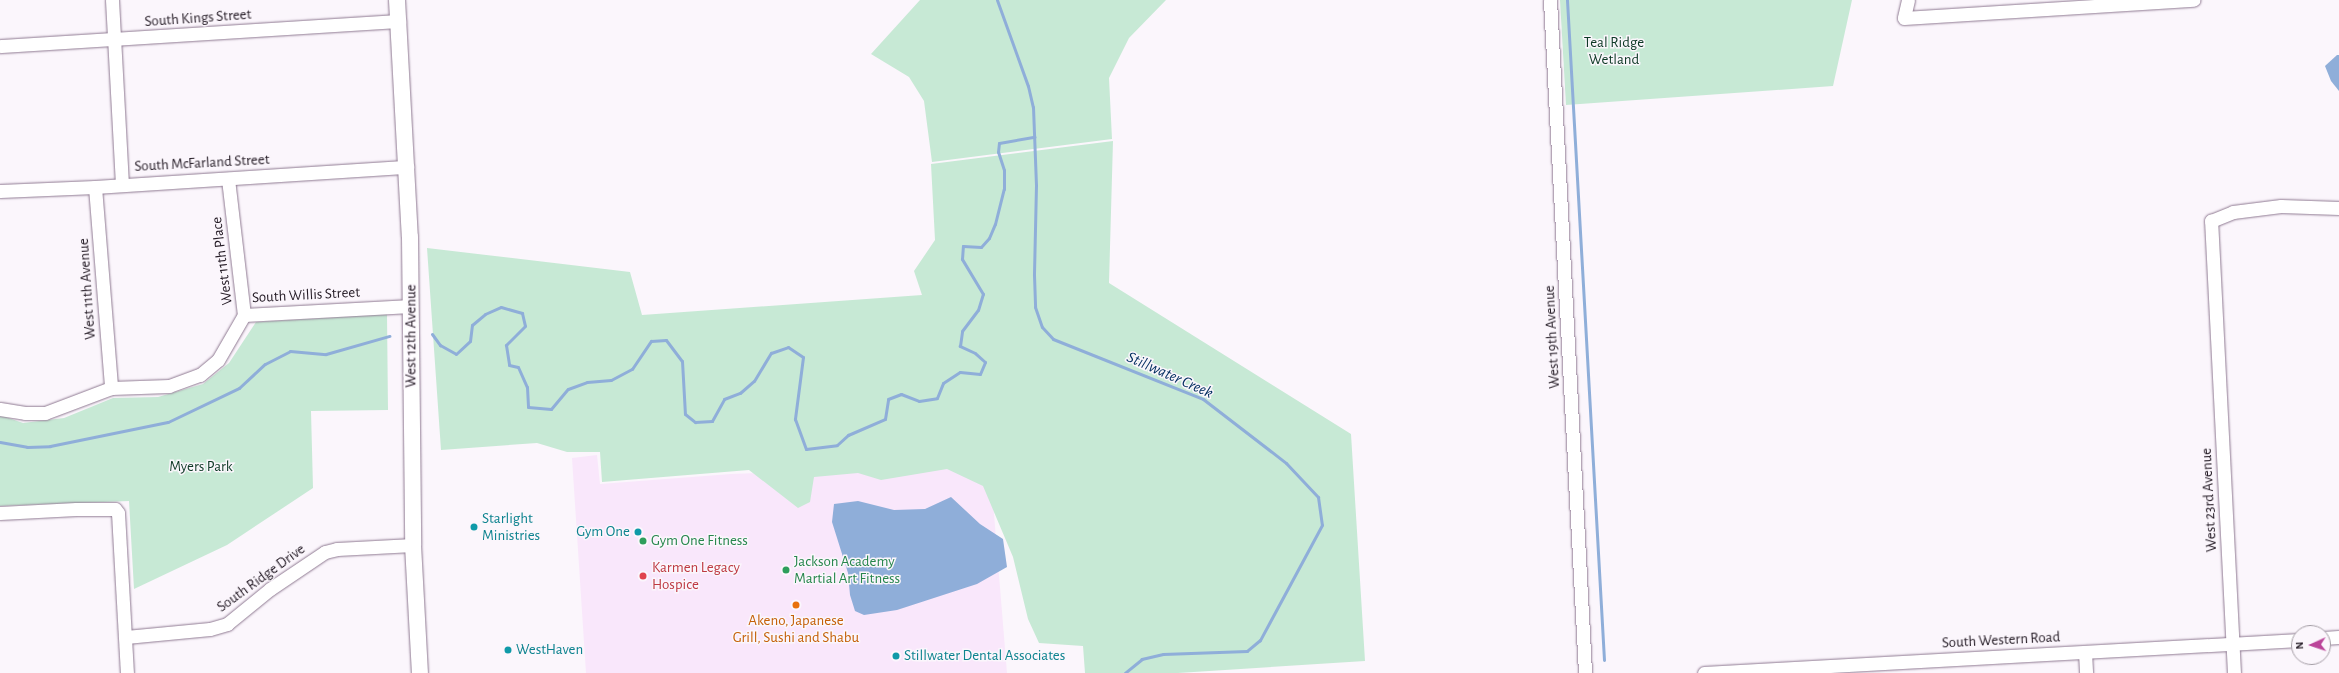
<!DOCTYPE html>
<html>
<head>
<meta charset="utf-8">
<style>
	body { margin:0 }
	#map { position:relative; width:2339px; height:673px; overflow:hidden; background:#fbf6fc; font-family:"Alegreya Sans",sans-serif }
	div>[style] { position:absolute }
	.built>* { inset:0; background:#f9e7fb }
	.green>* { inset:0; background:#c7e9d5 }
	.water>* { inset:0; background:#8faed9 }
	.stream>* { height:3px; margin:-1.5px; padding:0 1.5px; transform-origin:1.5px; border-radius:1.5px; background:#8faed9 }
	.roads { filter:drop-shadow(0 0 1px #8f7a92) drop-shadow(0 0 1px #8f7a92) }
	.minor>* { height:13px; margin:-6.5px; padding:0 6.5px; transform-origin:6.5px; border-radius:6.5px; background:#fff }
	.major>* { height:16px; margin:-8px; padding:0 8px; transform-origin:8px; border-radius:8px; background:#fff }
	.dots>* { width:11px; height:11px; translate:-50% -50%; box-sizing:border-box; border:2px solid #fbf6fc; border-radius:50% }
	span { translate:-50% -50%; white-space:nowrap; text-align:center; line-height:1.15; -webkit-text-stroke:3px #fbf6fc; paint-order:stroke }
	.street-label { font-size:15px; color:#231a24 }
	.park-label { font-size:15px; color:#0d3925 }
	.culture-label { font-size:15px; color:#0d838f }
	.left { translate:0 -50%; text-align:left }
	.right { translate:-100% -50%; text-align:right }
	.leisure-label { font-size:15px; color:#27864d }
	.health-label { font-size:15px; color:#be3a42 }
	.food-label { font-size:15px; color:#c56008 }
	.water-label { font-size:16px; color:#012d5f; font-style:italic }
	.north { position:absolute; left:2291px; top:625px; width:40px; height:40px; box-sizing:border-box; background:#fbf6fc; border:1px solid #a59ea6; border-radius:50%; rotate:267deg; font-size:11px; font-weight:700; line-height:16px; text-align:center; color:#231a24 }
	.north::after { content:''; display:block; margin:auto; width:14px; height:18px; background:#b49; clip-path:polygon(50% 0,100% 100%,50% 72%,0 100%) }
</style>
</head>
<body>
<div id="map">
	<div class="built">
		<div style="clip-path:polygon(597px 455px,600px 484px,731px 474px,990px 465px,1007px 673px,586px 673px,572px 458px)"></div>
	</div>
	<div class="green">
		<div style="clip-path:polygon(920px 0,1166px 0,1129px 38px,1109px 78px,1112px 139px,932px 162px,924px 101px,909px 77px,871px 54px)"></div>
		<div style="clip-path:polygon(1560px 0,1852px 0,1833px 86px,1566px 105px)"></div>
		<div style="clip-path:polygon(1113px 141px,1109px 283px,1351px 434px,1365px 661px,1178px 673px,1085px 673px,1083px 646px,1039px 643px,1028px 619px,1013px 557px,983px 486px,947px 469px,881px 480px,858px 473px,814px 477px,810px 502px,798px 508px,749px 470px,602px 482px,600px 452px,567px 452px,537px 443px,441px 450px,427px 248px,630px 272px,642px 315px,922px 295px,914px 271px,935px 240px,931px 164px)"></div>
		<div style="clip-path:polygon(387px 314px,388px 410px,311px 411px,313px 488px,227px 545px,134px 589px,129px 501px,0 506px,0 415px,23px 423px,64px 418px,113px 398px,158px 397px,203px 384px,229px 363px,256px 322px)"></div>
	</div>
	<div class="water">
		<div style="clip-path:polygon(2337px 55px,2339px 55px,2339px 91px,2331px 81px,2325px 66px)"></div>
		<div style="clip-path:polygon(951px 497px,980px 524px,1003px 539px,1007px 567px,977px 584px,897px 610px,864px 615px,855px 611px,850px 595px,848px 573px,832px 522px,834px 504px,858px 501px,894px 510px,925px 509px)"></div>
	</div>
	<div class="stream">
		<div style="left:997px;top:0;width:91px;rotate:70.2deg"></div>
		<div style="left:1028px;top:86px;width:22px;rotate:77deg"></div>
		<div style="left:1033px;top:107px;width:78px;rotate:87.8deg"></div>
		<div style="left:1036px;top:185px;width:90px;rotate:91.3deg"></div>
		<div style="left:1034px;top:275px;width:32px;rotate:88deg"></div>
		<div style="left:1035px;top:307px;width:21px;rotate:71deg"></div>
		<div style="left:1042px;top:327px;width:16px;rotate:47deg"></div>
		<div style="left:1053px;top:339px;width:162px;rotate:21.8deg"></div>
		<div style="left:1203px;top:399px;width:105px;rotate:37.6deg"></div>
		<div style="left:1286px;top:463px;width:47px;rotate:46.7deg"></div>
		<div style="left:1318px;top:497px;width:28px;rotate:82deg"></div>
		<div style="left:1322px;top:525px;width:131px;rotate:118.3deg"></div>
		<div style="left:1260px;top:640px;width:17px;rotate:140deg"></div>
		<div style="left:1247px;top:651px;width:84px;rotate:178deg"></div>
		<div style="left:1163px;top:654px;width:22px;rotate:167deg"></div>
		<div style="left:1142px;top:659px;width:22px;rotate:141deg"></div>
		<div style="left:1567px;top:0;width:661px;rotate:86.79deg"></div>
		<div style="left:432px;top:334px;width:14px;rotate:54deg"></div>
		<div style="left:440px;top:345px;width:18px;rotate:29deg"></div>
		<div style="left:456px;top:354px;width:19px;rotate:-43deg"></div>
		<div style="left:470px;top:341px;width:16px;rotate:-83deg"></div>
		<div style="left:472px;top:325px;width:17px;rotate:-40deg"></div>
		<div style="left:485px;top:314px;width:17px;rotate:-24deg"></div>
		<div style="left:501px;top:307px;width:22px;rotate:16deg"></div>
		<div style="left:522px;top:313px;width:13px;rotate:77deg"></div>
		<div style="left:525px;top:326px;width:27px;rotate:135deg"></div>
		<div style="left:506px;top:345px;width:20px;rotate:81deg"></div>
		<div style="left:509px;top:365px;width:9px;rotate:13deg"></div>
		<div style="left:518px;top:367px;width:22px;rotate:66deg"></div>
		<div style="left:527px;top:387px;width:20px;rotate:87deg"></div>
		<div style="left:528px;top:407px;width:23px;rotate:5deg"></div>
		<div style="left:551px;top:409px;width:26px;rotate:-50deg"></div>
		<div style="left:568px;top:389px;width:20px;rotate:-20deg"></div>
		<div style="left:587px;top:382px;width:24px;rotate:-5deg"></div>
		<div style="left:611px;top:380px;width:24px;rotate:-28deg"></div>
		<div style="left:632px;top:369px;width:34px;rotate:-56deg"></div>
		<div style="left:651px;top:341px;width:15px;rotate:-4deg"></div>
		<div style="left:666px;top:340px;width:26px;rotate:53deg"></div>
		<div style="left:682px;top:361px;width:53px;rotate:86.8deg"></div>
		<div style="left:685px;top:414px;width:13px;rotate:39deg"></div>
		<div style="left:695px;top:422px;width:17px;rotate:-3deg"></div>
		<div style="left:712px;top:421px;width:25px;rotate:-61deg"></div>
		<div style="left:724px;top:399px;width:17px;rotate:-21deg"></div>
		<div style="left:740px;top:393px;width:18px;rotate:-41deg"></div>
		<div style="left:754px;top:381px;width:33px;rotate:-59deg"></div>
		<div style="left:771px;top:353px;width:18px;rotate:-19deg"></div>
		<div style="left:788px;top:347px;width:18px;rotate:34deg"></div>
		<div style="left:803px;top:357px;width:63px;rotate:97.4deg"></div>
		<div style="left:795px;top:419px;width:32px;rotate:70deg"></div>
		<div style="left:806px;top:449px;width:31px;rotate:-7deg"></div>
		<div style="left:837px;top:445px;width:15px;rotate:-42deg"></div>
		<div style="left:848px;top:435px;width:40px;rotate:-23.4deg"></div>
		<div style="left:885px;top:419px;width:20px;rotate:-81deg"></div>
		<div style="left:888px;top:399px;width:14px;rotate:-21deg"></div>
		<div style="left:901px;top:394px;width:19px;rotate:21deg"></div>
		<div style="left:919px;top:401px;width:18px;rotate:-9deg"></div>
		<div style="left:937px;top:398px;width:16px;rotate:-68deg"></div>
		<div style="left:943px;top:383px;width:20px;rotate:-33deg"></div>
		<div style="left:960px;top:372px;width:20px;rotate:6deg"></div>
		<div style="left:980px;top:374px;width:13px;rotate:-67deg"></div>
		<div style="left:985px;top:362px;width:13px;rotate:-138deg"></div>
		<div style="left:975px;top:353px;width:17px;rotate:-155deg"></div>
		<div style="left:960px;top:346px;width:15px;rotate:-82deg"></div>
		<div style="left:962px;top:331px;width:26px;rotate:-53deg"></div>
		<div style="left:978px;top:310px;width:17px;rotate:-73deg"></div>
		<div style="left:983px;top:294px;width:41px;rotate:-121deg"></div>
		<div style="left:962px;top:259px;width:13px;rotate:-86deg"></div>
		<div style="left:963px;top:246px;width:18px;rotate:3deg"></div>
		<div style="left:981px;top:247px;width:12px;rotate:-48deg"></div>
		<div style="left:989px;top:238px;width:15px;rotate:-67deg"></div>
		<div style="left:995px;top:224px;width:36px;rotate:-76deg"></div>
		<div style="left:1004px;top:189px;width:19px;rotate:-90deg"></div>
		<div style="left:1004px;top:170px;width:19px;rotate:-108deg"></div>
		<div style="left:998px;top:152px;width:9px;rotate:-84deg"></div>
		<div style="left:999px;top:143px;width:36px;rotate:-10deg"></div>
		<div style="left:0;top:442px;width:27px;rotate:10deg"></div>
		<div style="left:27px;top:447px;width:23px;rotate:-2deg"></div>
		<div style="left:50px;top:446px;width:120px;rotate:-11.5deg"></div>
		<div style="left:168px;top:422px;width:79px;rotate:-25.6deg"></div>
		<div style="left:239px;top:388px;width:35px;rotate:-43deg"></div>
		<div style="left:265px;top:364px;width:28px;rotate:-27deg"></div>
		<div style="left:290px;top:351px;width:36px;rotate:5deg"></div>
		<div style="left:326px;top:354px;width:66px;rotate:-15.9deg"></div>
	</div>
	<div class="roads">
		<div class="minor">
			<div style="left:112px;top:0;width:184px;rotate:86.9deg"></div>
			<div style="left:1550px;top:0;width:674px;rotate:87.02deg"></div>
			<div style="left:1908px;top:0;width:18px;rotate:103deg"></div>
			<div style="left:1904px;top:18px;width:290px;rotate:-3.6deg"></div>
			<div style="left:0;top:46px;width:400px;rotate:-3.6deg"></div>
			<div style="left:228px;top:179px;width:137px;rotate:83.3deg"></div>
			<div style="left:95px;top:187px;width:202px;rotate:85.4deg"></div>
			<div style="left:0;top:191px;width:95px;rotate:-2.4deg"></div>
			<div style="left:95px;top:187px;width:313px;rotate:-3.7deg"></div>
			<div style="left:0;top:409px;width:25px;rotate:9deg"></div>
			<div style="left:25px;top:413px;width:20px"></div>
			<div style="left:45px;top:413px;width:71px;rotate:-20.7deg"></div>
			<div style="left:111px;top:388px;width:58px;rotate:-2deg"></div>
			<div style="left:169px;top:386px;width:33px;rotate:-20deg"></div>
			<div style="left:200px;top:375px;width:23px;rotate:-40deg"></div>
			<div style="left:218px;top:360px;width:52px;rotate:-60deg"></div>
			<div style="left:244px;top:315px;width:167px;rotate:-3.1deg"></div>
			<div style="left:0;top:513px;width:76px;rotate:-3deg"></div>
			<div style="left:76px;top:509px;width:39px"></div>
			<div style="left:115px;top:509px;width:5px;rotate:53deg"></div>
			<div style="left:118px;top:513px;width:160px;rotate:86.8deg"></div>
			<div style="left:126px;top:637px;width:84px;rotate:-5.4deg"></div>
			<div style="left:210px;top:629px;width:18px;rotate:-16deg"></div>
			<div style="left:227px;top:624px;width:55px;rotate:-39.1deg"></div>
			<div style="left:270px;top:589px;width:66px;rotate:-33.9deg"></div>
			<div style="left:325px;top:552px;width:12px;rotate:-14deg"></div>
			<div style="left:337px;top:549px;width:76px;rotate:-3deg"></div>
			<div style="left:2323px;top:638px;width:16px;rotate:-4deg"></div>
			<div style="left:2085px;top:652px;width:21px;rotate:87deg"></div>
			<div style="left:1704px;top:673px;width:596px;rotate:-3.17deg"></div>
			<div style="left:2234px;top:673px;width:453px;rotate:-92.9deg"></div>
			<div style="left:2211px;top:221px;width:24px;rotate:-22deg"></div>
			<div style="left:2233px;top:212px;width:48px;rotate:-7.1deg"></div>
			<div style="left:2281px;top:206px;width:58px;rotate:2deg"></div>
		</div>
		<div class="major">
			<div style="left:397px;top:0;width:237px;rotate:86.9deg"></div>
			<div style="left:410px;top:237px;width:308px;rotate:89.4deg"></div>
			<div style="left:413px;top:545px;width:128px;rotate:86.9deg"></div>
		</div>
	</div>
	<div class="dots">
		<div style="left:474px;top:527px;background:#0f9aa8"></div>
		<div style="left:638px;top:532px;background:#0f9aa8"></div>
		<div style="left:643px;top:541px;background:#2e9e5b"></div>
		<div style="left:786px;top:570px;background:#2e9e5b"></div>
		<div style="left:643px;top:576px;background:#e0444e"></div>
		<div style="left:796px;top:605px;background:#e8710a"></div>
		<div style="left:508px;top:650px;background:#0f9aa8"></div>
		<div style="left:896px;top:656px;background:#0f9aa8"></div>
	</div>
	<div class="street-label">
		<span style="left:198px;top:18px;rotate:-4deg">South Kings Street</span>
		<span style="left:202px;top:163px;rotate:-3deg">South McFarland Street</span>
		<span style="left:222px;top:261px;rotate:-97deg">West 11th Place</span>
		<span style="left:87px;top:289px;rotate:-94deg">West 11th Avenue</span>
		<span style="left:306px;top:295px;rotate:-3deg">South Willis Street</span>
		<span style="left:411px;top:336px;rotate:-90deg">West 12th Avenue</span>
		<span style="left:1552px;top:337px;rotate:-93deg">West 19th Avenue</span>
		<span style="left:2209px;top:500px;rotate:-93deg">West 23rd Avenue</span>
		<span style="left:261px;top:578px;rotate:-36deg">South Ridge Drive</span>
		<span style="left:2001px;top:640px;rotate:-3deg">South Western Road</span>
	</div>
	<div class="park-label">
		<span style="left:1614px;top:51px">Teal Ridge<br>Wetland</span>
		<span style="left:201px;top:467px">Myers Park</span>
	</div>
	<div class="culture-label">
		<span class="left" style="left:482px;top:527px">Starlight<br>Ministries</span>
		<span class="right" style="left:630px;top:532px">Gym One</span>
		<span class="left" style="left:516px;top:650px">WestHaven</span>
		<span class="left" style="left:904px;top:656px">Stillwater Dental Associates</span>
	</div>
	<div class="leisure-label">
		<span class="left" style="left:651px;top:541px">Gym One Fitness</span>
		<span class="left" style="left:794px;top:570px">Jackson Academy<br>Martial Art Fitness</span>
	</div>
	<div class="health-label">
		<span class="left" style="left:652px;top:576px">Karmen Legacy<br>Hospice</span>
	</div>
	<div class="food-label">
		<span style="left:796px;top:629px">Akeno, Japanese<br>Grill, Sushi and Shabu</span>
	</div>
	<div class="water-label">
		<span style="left:1170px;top:375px;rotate:24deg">Stillwater Creek</span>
	</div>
	<div class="north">N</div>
</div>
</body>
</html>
